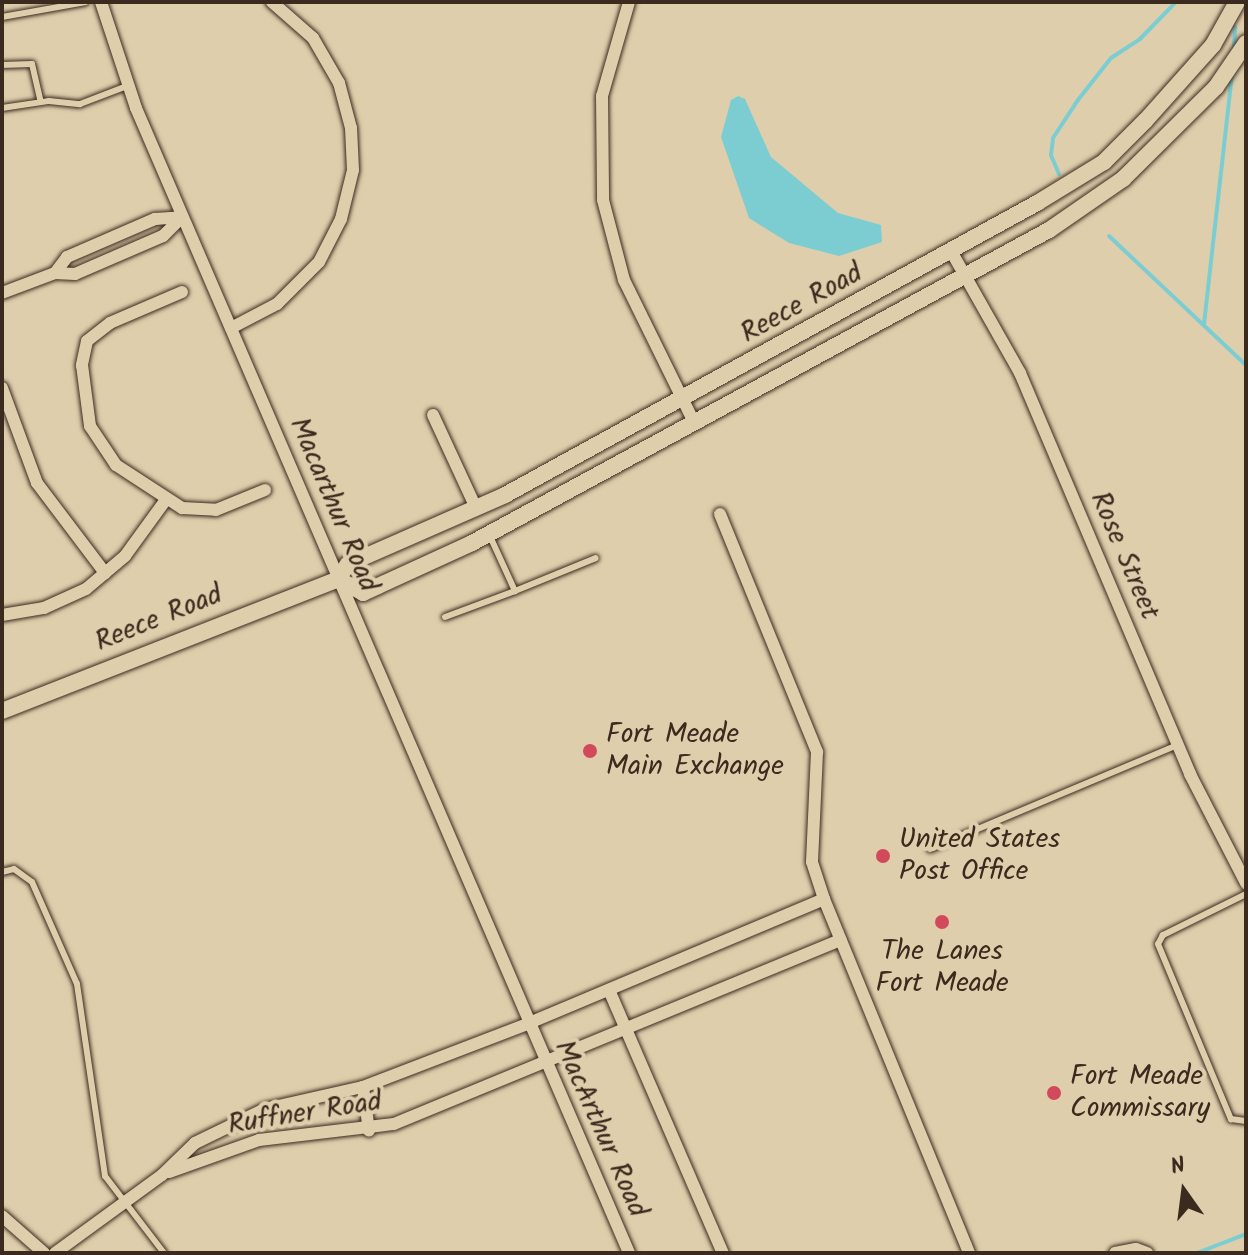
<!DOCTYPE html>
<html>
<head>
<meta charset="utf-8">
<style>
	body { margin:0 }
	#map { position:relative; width:1248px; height:1255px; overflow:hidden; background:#dfceac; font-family:Kalam,sans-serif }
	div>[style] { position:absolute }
	.water>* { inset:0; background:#7ccdd2 }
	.stream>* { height:4px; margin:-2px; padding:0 2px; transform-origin:2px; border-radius:2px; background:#7ccdd2 }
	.roads { filter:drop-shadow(0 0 2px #3b2a1e) drop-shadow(0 0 2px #3b2a1e) }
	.service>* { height:6px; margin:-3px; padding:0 3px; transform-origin:3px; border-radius:3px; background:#dfceac }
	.minor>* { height:12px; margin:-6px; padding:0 6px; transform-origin:6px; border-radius:6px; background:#dfceac }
	.tertiary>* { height:16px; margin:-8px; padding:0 8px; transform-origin:8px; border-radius:8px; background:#dfceac }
	.dots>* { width:22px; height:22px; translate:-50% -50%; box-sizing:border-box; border:4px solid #dfceac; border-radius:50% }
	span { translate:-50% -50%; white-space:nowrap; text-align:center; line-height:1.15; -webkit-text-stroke:8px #dfceac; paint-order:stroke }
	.street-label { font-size:28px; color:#3b2a1e }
	.poi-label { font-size:28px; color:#3b2a1e }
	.left { translate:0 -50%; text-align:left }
	.frame { position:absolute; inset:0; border:4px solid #3b2a1e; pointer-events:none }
	.north { position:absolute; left:1144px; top:1151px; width:80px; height:80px; -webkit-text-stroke:6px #dfceac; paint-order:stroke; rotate:346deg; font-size:22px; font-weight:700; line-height:32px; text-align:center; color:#3b2a1e }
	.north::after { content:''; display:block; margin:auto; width:28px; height:36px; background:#3b2a1e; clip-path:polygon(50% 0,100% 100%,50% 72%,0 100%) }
</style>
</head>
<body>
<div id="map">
	<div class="water">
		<div style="clip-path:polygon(738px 96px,745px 99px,771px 157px,838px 213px,881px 225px,882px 242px,839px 256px,789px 243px,749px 218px,721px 137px,731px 100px)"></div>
	</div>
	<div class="stream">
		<div style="left:1234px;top:49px;width:22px;rotate:-87deg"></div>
		<div style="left:1059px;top:174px;width:21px;rotate:-113deg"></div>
		<div style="left:1051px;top:155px;width:17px;rotate:-83deg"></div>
		<div style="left:1053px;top:138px;width:45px;rotate:-56.7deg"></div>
		<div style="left:1078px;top:100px;width:53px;rotate:-51.8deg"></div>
		<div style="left:1111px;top:58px;width:35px;rotate:-33deg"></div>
		<div style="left:1140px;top:39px;width:52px;rotate:-45.8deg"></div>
		<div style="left:1109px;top:236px;width:188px;rotate:43.3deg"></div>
		<div style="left:1204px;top:324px;width:252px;rotate:-83.6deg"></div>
		<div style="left:1197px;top:1253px;width:53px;rotate:-21.2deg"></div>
	</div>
	<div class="roads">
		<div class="service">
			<div style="left:2px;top:17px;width:85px;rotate:-10.1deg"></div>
			<div style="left:2px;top:65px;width:30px;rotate:-2deg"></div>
			<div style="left:32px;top:64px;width:39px;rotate:77deg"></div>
			<div style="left:2px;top:108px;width:48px;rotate:-8.5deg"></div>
			<div style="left:49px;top:101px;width:31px;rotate:6deg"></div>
			<div style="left:80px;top:104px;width:50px;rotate:-21deg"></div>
			<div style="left:489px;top:534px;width:63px;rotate:65.5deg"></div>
			<div style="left:515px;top:591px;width:87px;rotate:-22.2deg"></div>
			<div style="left:445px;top:617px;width:75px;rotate:-20.4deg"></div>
			<div style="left:930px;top:849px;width:268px;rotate:-22.8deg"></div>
			<div style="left:2px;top:872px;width:12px;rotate:-14deg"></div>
			<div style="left:14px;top:869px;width:22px;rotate:36deg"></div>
			<div style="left:32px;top:882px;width:111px;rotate:66.2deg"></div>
			<div style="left:77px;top:984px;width:194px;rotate:81.7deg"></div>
			<div style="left:105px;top:1176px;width:97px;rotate:52.5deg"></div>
			<div style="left:1246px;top:894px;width:93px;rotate:153.7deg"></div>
			<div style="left:1163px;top:935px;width:10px;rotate:119deg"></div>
			<div style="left:1158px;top:944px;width:190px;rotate:67.4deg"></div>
			<div style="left:1231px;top:1119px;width:15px;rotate:8deg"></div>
		</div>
		<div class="minor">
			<div style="left:101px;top:2px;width:112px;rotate:71.7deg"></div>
			<div style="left:136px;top:108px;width:1247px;rotate:66.7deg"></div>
			<div style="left:629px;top:2px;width:98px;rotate:106deg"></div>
			<div style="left:602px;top:96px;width:104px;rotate:89.4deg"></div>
			<div style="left:603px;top:200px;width:83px;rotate:75.3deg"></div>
			<div style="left:624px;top:280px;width:158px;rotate:63.8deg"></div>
			<div style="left:951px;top:251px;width:140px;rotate:60.5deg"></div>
			<div style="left:1020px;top:373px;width:436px;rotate:67deg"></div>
			<div style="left:1190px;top:774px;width:123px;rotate:62.8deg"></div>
			<div style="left:55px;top:273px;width:20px;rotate:-53deg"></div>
			<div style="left:67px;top:257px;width:96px;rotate:-23.4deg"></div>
			<div style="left:155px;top:219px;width:27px;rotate:-4deg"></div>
			<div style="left:182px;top:292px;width:78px;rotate:156.7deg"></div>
			<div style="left:110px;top:323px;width:29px;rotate:142deg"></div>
			<div style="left:87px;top:341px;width:25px;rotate:102deg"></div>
			<div style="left:82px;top:365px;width:62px;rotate:82.5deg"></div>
			<div style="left:90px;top:426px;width:47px;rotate:56.3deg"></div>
			<div style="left:116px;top:465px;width:79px;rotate:33.1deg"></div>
			<div style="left:182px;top:508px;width:34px;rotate:3deg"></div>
			<div style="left:216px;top:510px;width:53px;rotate:-22.2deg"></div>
			<div style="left:2px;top:293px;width:57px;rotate:-20.7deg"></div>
			<div style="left:55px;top:273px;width:20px;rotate:3deg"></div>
			<div style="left:75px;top:274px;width:96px;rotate:-23.4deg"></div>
			<div style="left:163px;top:236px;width:27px;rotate:-45deg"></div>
			<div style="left:231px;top:328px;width:52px;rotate:-27.6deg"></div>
			<div style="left:277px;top:304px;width:59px;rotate:-45deg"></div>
			<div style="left:319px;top:262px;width:48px;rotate:-62.9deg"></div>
			<div style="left:341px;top:219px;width:50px;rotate:-76.2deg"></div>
			<div style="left:353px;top:170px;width:42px;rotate:-92.7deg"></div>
			<div style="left:351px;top:128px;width:47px;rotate:-104.9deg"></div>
			<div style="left:339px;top:83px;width:52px;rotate:-120deg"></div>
			<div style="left:313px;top:38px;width:55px;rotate:-138.7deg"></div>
			<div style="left:2px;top:388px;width:101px;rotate:69.8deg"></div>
			<div style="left:37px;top:483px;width:113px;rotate:52.9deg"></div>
			<div style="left:433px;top:415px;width:102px;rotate:65.2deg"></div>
			<div style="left:720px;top:514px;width:257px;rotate:67.8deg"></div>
			<div style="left:817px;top:752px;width:110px;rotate:92.6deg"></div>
			<div style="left:812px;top:862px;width:39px;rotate:72deg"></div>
			<div style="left:824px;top:899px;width:383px;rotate:67.7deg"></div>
			<div style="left:2px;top:615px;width:43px;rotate:-9.5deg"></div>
			<div style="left:44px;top:608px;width:46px;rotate:-24.3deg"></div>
			<div style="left:86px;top:589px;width:51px;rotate:-40.2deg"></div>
			<div style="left:125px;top:556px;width:68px;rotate:-54deg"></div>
			<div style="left:609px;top:990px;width:287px;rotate:66.6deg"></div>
			<div style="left:363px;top:1087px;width:44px;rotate:82.2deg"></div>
			<div style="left:169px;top:1172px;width:96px;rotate:-19.6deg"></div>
			<div style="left:259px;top:1140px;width:136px;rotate:-6.8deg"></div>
			<div style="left:394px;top:1124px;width:483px;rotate:-22.4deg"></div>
			<div style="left:2px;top:1216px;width:56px;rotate:41.4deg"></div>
			<div style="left:55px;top:1253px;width:132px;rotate:-36.1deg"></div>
			<div style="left:162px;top:1175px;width:46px;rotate:-44.1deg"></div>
			<div style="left:195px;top:1143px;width:78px;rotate:-25.9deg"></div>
			<div style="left:265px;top:1109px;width:100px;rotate:-12.7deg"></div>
			<div style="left:363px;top:1087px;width:176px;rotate:-21deg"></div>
			<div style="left:527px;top:1024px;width:322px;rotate:-22.8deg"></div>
			<div style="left:1115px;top:1253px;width:21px;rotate:-11deg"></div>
			<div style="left:1136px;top:1249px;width:12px;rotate:20deg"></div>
		</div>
		<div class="tertiary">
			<div style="left:338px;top:579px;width:29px;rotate:29deg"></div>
			<div style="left:363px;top:593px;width:120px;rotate:-24.6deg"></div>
			<div style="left:472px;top:543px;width:656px;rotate:-28.48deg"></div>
			<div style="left:1049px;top:230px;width:90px;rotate:-34.6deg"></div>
			<div style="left:1123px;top:179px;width:131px;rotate:-44.7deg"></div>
			<div style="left:1216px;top:87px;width:53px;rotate:-55.7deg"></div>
			<div style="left:2px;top:711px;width:361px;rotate:-21.4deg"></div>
			<div style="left:338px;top:579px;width:18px;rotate:-56deg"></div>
			<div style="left:348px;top:564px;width:171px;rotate:-23.7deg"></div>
			<div style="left:505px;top:495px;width:607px;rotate:-28.76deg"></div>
			<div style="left:1037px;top:203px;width:79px;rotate:-31.5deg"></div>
			<div style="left:1104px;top:162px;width:59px;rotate:-45deg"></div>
			<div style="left:1146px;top:120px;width:101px;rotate:-48.2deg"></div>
			<div style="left:1213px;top:45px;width:49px;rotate:-60.8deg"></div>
		</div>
	</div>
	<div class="dots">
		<div style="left:590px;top:751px;background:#d1495b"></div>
		<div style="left:883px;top:856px;background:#d1495b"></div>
		<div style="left:942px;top:922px;background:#d1495b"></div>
		<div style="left:1054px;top:1093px;background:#d1495b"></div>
	</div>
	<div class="street-label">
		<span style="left:802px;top:304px;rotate:-29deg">Reece Road</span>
		<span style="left:333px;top:505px;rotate:67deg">Macarthur Road</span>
		<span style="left:1124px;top:556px;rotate:67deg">Rose Street</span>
		<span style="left:159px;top:619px;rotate:-22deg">Reece Road</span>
		<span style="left:305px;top:1114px;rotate:-9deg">Ruffner Road</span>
		<span style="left:600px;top:1129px;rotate:66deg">MacArthur Road</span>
	</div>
	<div class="poi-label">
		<span class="left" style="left:606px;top:751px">Fort Meade<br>Main Exchange</span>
		<span class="left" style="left:899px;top:856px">United States<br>Post Office</span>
		<span style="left:942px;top:968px">The Lanes<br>Fort Meade</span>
		<span class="left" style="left:1070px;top:1093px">Fort Meade<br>Commissary</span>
	</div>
	<div class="frame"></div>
	<div class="north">N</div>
</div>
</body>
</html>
